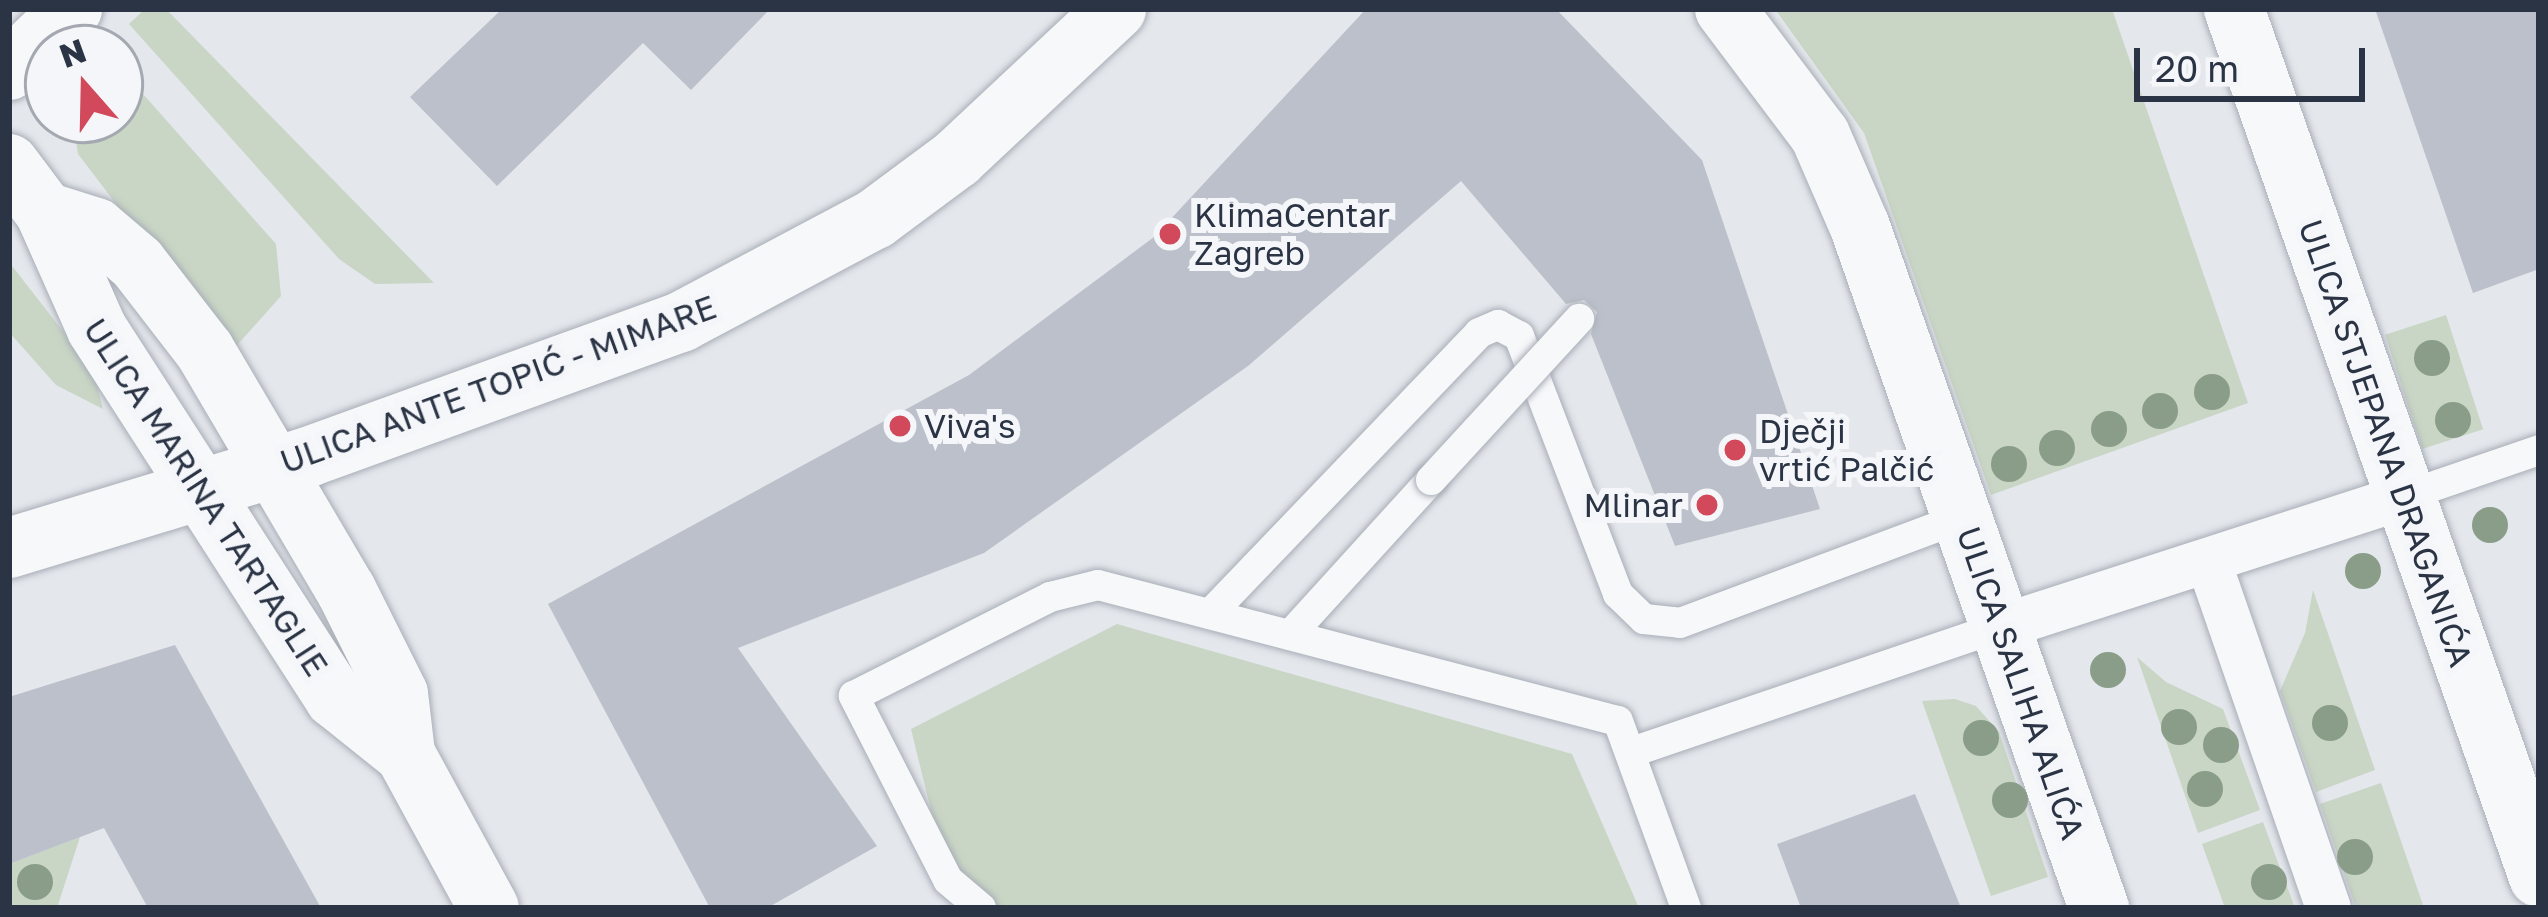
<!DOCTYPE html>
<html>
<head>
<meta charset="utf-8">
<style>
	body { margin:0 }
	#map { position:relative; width:2548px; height:917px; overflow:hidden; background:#e4e7ec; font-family:"Golos Text",sans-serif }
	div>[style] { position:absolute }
	.green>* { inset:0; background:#c9d6c5; transform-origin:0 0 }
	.building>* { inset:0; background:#bbc0ca }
	.roads { filter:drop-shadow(0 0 3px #a9aeb7) drop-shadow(0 0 3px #a9aeb7) }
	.service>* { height:30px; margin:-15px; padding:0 15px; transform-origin:15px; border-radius:15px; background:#f7f8fa }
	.pedestrian>* { height:45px; margin:-22.5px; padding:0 22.5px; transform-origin:22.5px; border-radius:22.5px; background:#f7f8fa }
	.minor>* { height:60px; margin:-30px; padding:0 30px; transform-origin:30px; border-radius:30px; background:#f7f8fa }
	.bridges { filter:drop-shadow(0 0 3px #a9aeb7) drop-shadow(0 0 3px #a9aeb7) }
	.service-bridge>* { height:30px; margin:-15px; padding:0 15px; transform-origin:15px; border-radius:15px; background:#f7f8fa }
	.trees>* { width:36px; height:36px; margin:-18px; border-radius:50%; background:#899d89 }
	.dots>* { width:33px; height:33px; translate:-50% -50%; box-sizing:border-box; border:6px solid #f4f6f9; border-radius:50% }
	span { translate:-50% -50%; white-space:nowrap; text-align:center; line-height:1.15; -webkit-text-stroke:12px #f4f6f9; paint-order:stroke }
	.poi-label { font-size:33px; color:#2b3445 }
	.left { translate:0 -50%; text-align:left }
	.right { translate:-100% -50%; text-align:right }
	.street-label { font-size:33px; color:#2b3445 }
	.frame { position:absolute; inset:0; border:12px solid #2b3445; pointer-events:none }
	.north { position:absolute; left:24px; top:24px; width:120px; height:120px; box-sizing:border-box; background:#f4f6f9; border:3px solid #a4a8b1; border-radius:50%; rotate:340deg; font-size:33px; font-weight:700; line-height:48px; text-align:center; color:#2b3445 }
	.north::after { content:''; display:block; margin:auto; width:42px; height:54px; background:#d1495b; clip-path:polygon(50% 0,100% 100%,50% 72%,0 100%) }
	.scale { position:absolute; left:2134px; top:48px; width:231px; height:54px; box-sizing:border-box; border:6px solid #2b3445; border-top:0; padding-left:15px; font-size:36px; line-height:42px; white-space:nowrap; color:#2b3445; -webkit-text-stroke:9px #f4f6f9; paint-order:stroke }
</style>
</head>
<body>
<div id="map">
	<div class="green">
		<div style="clip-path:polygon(145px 9px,166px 9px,434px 283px,375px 284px,339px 259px,129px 24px)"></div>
		<div style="clip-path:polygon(1775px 9px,2112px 9px,2248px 403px,1991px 495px,1864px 133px)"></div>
		<div style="clip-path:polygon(120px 68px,276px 244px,281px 296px,230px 353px,78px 154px,73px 120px,120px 120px)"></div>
		<div style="clip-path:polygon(9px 262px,93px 370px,103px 409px,56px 385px,9px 332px)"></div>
		<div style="left:2446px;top:315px;width:120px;height:64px;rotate:72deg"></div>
		<div style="clip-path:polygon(2313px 590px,2375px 770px,2316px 792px,2280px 691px,2305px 633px)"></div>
		<div style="clip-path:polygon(1117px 624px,1572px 754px,1639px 908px,986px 908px,948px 880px,911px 729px)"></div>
		<div style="clip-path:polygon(2137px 657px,2166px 682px,2223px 709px,2260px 810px,2198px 833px)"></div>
		<div style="clip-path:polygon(1955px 699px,1976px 706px,1999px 732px,2048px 877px,1991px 896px,1922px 701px)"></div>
		<div style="clip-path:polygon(2381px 783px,2424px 908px,2356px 908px,2320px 804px)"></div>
		<div style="clip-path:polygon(2263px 822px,2295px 908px,2225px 908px,2202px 844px)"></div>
		<div style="clip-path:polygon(80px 837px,57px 908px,9px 908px,9px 864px)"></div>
	</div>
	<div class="building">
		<div style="clip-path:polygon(502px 9px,770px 9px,691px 90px,643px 43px,497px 186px,410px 97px)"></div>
		<div style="clip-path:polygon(1366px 9px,1556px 9px,1702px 160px,1820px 509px,1675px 546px,1591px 334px,1597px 312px,1584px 300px,1566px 304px,1461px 181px,1248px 366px,984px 553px,738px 648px,877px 846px,767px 908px,710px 908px,548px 604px,969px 375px,1154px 237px)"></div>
		<div style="clip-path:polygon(2375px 9px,2539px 9px,2539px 269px,2473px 293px)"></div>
		<div style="clip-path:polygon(175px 645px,321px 908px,148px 908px,104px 828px,9px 864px,9px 697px)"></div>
		<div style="clip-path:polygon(1915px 794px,1961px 908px,1801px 908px,1777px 844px)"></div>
	</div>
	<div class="roads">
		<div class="service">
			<div style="left:2405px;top:496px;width:142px;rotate:-18.9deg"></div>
			<div style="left:1210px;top:614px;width:389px;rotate:-46.2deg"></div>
			<div style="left:1479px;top:333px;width:21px;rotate:-23deg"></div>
			<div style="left:1498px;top:325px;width:24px;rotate:28deg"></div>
			<div style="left:1519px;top:336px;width:276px;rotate:69deg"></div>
			<div style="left:1618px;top:594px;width:36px;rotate:44deg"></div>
			<div style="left:1644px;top:619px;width:36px;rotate:6deg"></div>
			<div style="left:1680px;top:623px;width:302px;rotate:-20.5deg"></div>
			<div style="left:1290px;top:635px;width:210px;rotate:-47.7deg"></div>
			<div style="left:1635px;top:751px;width:388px;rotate:-18.8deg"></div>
			<div style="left:981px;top:908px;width:43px;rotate:-139.7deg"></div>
			<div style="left:948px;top:880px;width:207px;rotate:-117.1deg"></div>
			<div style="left:854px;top:696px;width:220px;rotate:-26.8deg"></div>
			<div style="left:1050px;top:597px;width:49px;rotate:-14deg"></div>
			<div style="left:1098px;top:585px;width:537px;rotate:14.66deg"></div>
			<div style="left:1618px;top:721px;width:199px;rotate:70deg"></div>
		</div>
		<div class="pedestrian">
			<div style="left:2208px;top:561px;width:367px;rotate:70.9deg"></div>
			<div style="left:2002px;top:626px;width:423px;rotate:-17.9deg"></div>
		</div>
		<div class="minor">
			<div style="left:1725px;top:9px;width:158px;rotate:53deg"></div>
			<div style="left:1820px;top:135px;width:100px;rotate:66.5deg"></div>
			<div style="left:1860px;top:227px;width:722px;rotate:70.66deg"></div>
			<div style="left:2234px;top:9px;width:920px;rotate:70.64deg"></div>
			<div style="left:9px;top:70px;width:88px;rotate:-44.1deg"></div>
			<div style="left:9px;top:164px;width:60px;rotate:53.1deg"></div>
			<div style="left:45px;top:212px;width:128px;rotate:66deg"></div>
			<div style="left:97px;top:329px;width:439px;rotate:57.2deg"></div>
			<div style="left:335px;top:698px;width:90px;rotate:38.7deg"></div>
			<div style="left:45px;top:212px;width:53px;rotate:17.4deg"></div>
			<div style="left:96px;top:228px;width:54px;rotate:40.5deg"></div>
			<div style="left:137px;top:263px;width:111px;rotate:52.3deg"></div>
			<div style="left:205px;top:351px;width:277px;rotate:59.5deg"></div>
			<div style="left:346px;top:590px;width:116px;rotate:63.4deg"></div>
			<div style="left:398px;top:694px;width:60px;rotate:83.3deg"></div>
			<div style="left:405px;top:754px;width:175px;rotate:61.4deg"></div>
			<div style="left:9px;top:548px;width:313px;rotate:-16.9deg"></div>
			<div style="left:308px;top:457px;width:397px;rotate:-19.9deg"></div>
			<div style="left:681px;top:322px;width:220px;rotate:-28deg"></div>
			<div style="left:875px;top:219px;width:102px;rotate:-36.6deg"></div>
			<div style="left:957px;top:158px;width:218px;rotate:-43.1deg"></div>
		</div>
	</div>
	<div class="bridges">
		<div class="service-bridge">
			<div style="left:1431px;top:480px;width:219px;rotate:-47.4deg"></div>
		</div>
	</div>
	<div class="trees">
		<div style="left:2432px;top:358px"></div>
		<div style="left:2212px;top:392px"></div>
		<div style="left:2160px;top:411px"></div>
		<div style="left:2453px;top:420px"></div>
		<div style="left:2109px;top:429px"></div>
		<div style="left:2057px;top:448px"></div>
		<div style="left:2009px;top:464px"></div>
		<div style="left:2490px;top:525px"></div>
		<div style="left:2363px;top:571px"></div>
		<div style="left:2108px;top:670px"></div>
		<div style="left:2330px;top:723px"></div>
		<div style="left:2179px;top:727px"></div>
		<div style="left:1981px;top:738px"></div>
		<div style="left:2221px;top:745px"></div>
		<div style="left:2205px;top:789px"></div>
		<div style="left:2010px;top:800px"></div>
		<div style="left:2355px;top:857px"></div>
		<div style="left:35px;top:882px"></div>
		<div style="left:2269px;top:882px"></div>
	</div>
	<div class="dots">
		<div style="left:1170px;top:234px;background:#d1495b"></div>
		<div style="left:900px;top:426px;background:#d1495b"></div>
		<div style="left:1735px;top:450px;background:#d1495b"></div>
		<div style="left:1707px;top:505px;background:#d1495b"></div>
	</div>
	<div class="poi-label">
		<span class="left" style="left:1194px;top:234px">KlimaCentar<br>Zagreb</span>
		<span class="left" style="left:924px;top:426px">Viva's</span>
		<span class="left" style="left:1759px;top:450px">Dječji<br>vrtić Palčić</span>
		<span class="right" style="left:1683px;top:505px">Mlinar</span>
	</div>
	<div class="street-label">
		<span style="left:498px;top:384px;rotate:-20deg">ULICA ANTE TOPIĆ - MIMARE</span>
		<span style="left:2386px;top:443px;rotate:71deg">ULICA STJEPANA DRAGANIĆA</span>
		<span style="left:206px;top:497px;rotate:57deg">ULICA MARINA TARTAGLIE</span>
		<span style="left:2021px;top:683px;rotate:71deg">ULICA SALIHA ALIĆA</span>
	</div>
	<div class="frame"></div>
	<div class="north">N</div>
	<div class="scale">20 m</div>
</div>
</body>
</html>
